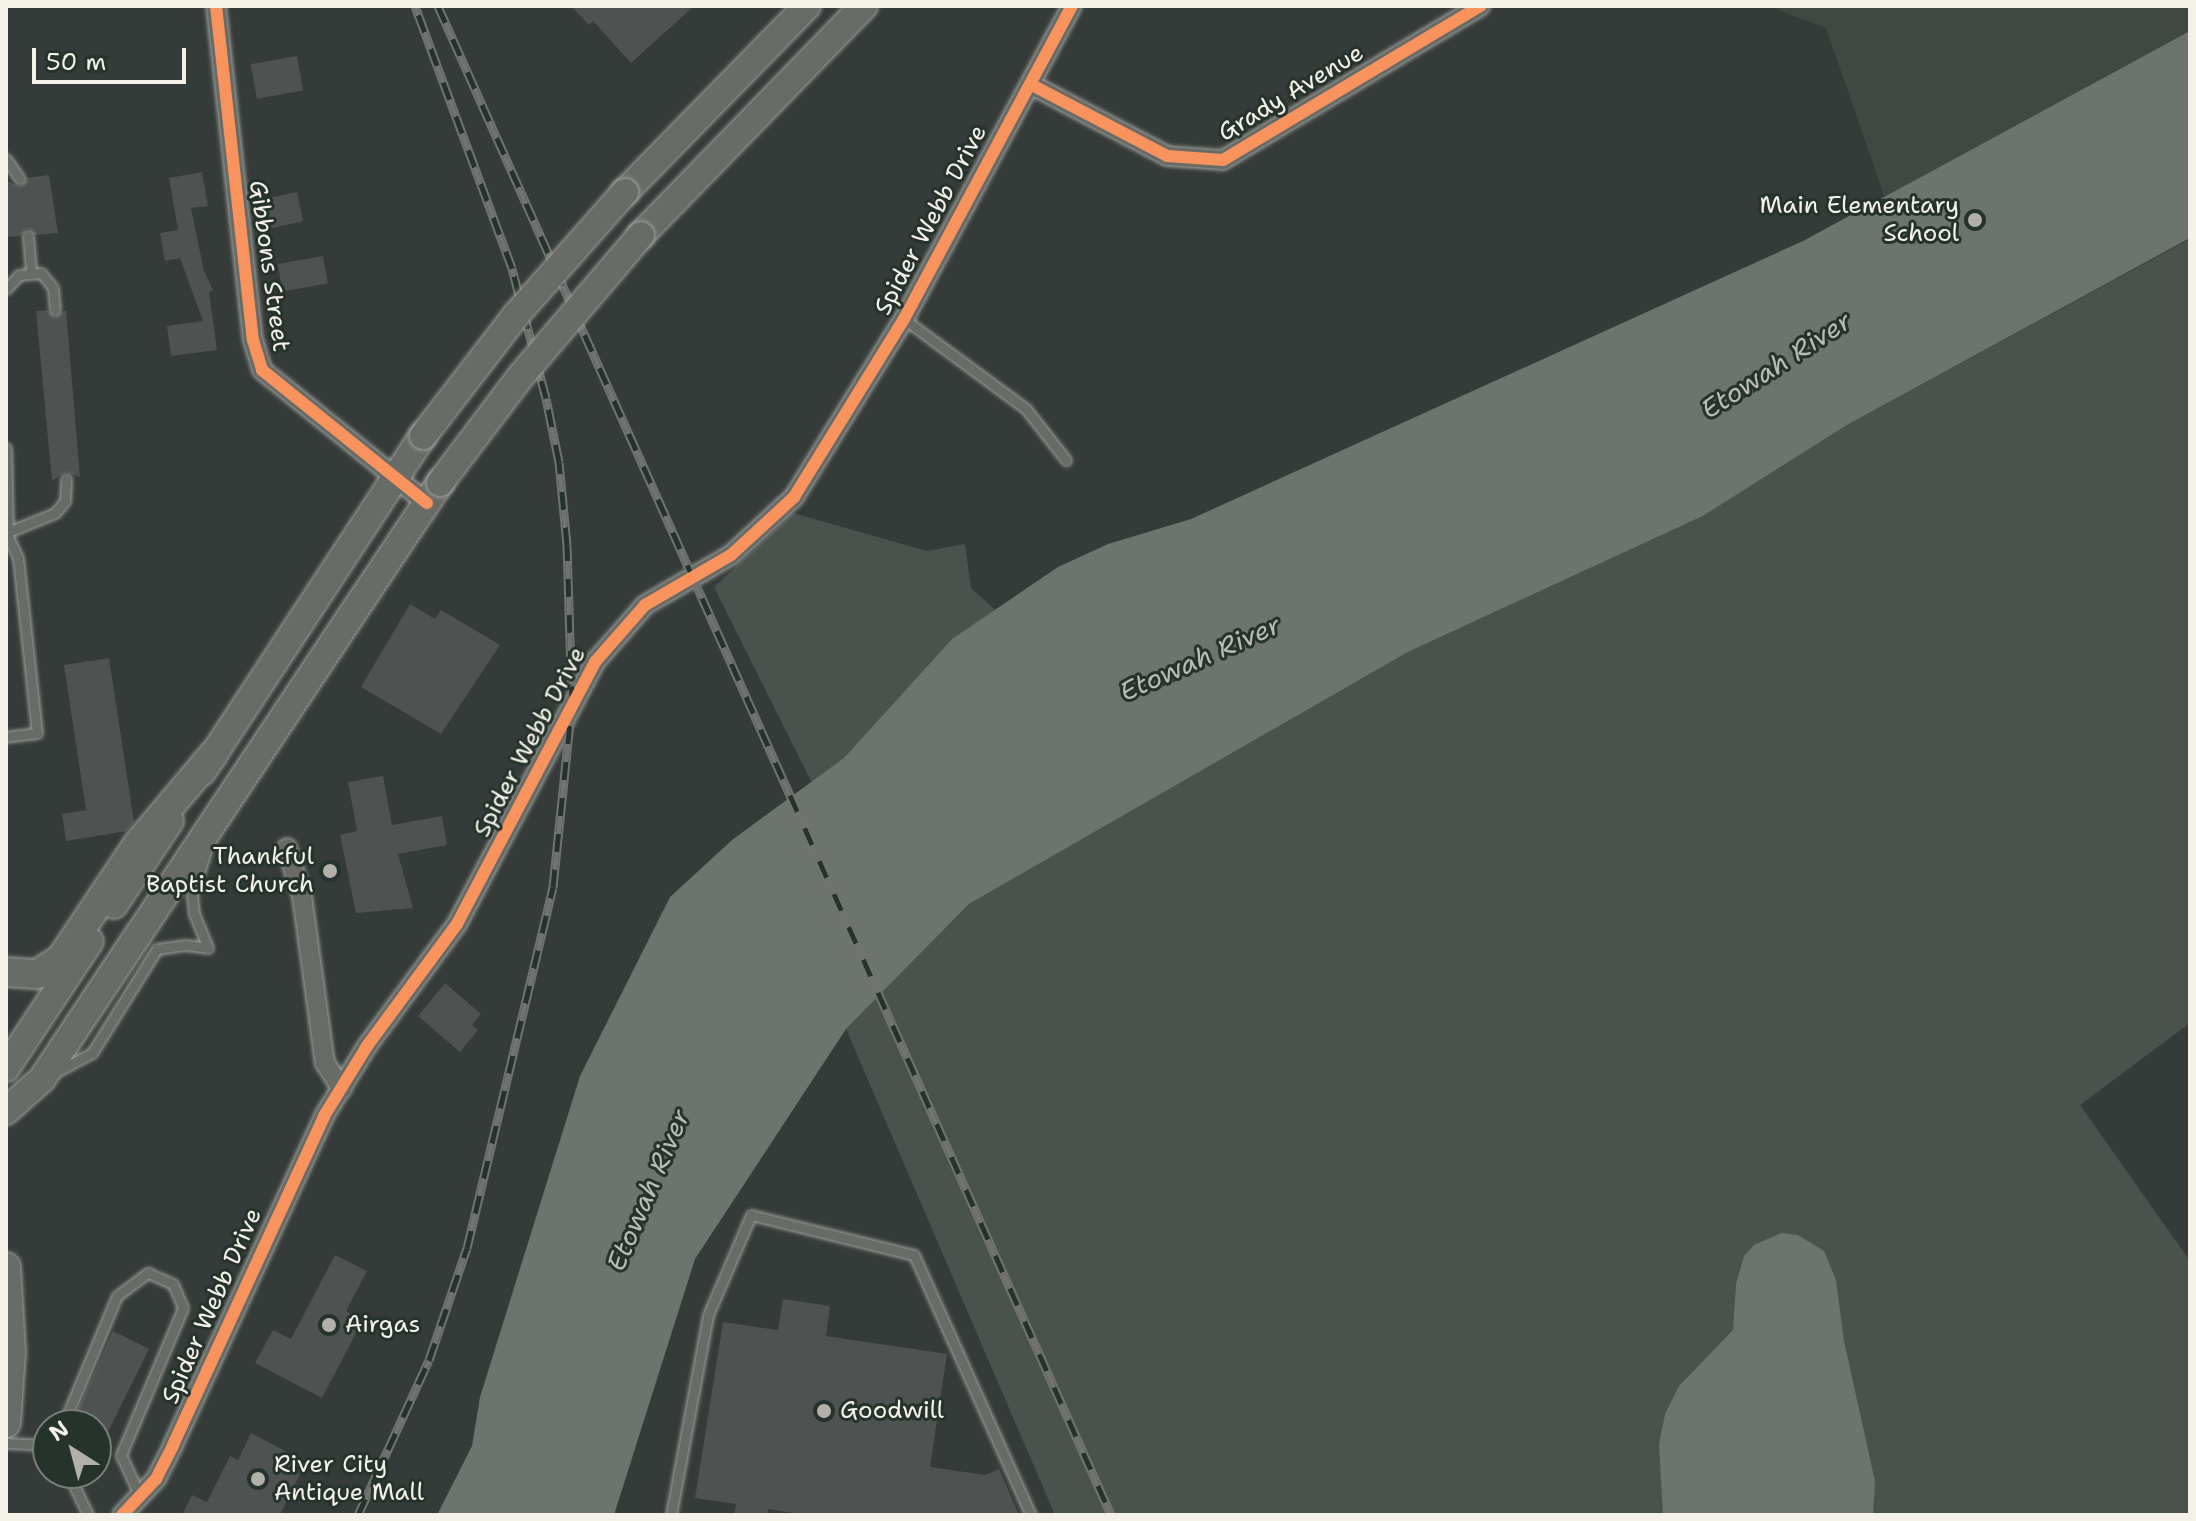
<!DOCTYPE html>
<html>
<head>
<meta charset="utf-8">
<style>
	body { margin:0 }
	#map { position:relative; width:2196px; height:1521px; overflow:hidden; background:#353b38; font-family:"Shantell Sans",sans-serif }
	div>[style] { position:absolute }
	.built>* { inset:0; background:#3f4942 }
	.green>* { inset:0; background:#49524c }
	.water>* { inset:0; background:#6d736d }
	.building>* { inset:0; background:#4e5250; transform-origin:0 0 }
	.roads { filter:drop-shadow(0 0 2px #9c9e9b) drop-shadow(0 0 2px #9c9e9b) }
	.lane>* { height:9px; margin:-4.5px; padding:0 4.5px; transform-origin:4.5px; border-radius:4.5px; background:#686b66 }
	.street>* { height:18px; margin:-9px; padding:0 9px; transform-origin:9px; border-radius:9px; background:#686b66 }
	.secondary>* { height:26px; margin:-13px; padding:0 13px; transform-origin:13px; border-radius:13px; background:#686b66 }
	.primary>* { height:28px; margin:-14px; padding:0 14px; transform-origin:14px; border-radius:14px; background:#686b66 }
	.rail>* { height:9px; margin-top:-4.5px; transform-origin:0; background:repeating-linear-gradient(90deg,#26332d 0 18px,#707370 0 36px); box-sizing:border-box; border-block:2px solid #707370 }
	.bridges { filter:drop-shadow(0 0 2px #9c9e9b) drop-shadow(0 0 2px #9c9e9b) }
	.secondary-bridge>* { height:26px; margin:-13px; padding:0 13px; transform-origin:13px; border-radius:13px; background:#686b66 }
	.cycleway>* { height:12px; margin:-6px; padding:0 6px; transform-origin:6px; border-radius:6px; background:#f8935d }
	.dots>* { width:22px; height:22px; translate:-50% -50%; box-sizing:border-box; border:4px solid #26332d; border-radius:50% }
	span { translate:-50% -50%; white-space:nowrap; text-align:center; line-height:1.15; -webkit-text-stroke:6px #26332d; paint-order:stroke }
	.street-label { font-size:24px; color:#f4f1e8 }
	.poi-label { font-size:24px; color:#f4f1e8 }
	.right { translate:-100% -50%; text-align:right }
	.left { translate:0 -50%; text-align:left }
	.water-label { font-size:26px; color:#babbb3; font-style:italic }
	.frame { position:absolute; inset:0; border:8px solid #f4f1e8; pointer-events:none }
	.north { position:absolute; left:32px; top:1409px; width:80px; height:80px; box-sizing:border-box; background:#26332d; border:2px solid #787f78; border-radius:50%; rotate:324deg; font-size:22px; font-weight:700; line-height:32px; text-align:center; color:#f4f1e8 }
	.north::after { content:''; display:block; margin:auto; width:28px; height:36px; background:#b1b1aa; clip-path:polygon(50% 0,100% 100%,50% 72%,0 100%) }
	.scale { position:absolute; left:32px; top:48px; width:154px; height:36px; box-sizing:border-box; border:4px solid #f4f1e8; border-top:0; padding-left:10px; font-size:24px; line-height:28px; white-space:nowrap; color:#f4f1e8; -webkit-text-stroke:6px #26332d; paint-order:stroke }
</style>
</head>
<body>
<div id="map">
	<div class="built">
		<div style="clip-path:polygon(1768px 6px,2190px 6px,2190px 125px,1925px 314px,1826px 28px)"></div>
	</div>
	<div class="green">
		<div style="clip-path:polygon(2190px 239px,2190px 1023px,2080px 1105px,2190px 1261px,2190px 1515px,1055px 1515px,846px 1029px,969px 904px,1408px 652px,1703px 516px,1847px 425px)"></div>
		<div style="clip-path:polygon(793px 513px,927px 551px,965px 544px,971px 588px,1003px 617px,814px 787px,714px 587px)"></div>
	</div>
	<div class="water">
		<div style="clip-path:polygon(2190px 31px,2190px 238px,1847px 425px,1703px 516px,1408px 652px,969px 904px,846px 1029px,695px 1259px,614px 1515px,437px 1515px,472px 1446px,480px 1397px,580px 1076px,670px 897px,732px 840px,844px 758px,952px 639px,1058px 567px,1108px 544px,1191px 519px,1803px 241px)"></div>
		<div style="clip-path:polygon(1782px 1233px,1798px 1235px,1824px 1251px,1836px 1280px,1844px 1341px,1875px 1481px,1873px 1515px,1663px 1515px,1659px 1444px,1665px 1414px,1679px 1386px,1733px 1330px,1736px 1284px,1744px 1256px,1754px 1245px)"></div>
	</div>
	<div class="building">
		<div style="clip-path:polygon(571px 6px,694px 6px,631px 63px,593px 21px,589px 25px)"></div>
		<div style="left:297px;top:56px;width:35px;height:47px;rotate:80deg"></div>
		<div style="clip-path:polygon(202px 172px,208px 206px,191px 208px,204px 271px,213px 290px,209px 292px,217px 350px,171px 356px,167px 326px,203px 321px,180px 258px,165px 261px,160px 233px,178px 230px,169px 178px)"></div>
		<div style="clip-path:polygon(49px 175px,58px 233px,35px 235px,28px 229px,21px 236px,6px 237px,6px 181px,21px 186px,27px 178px)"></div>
		<div style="left:297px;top:192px;width:30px;height:33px;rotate:78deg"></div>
		<div style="left:323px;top:256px;width:28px;height:46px;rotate:80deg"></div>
		<div style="clip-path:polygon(48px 310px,55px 317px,66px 310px,80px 477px,66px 472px,52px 481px,36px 311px)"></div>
		<div style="clip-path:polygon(410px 604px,435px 619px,441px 610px,500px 645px,441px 734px,361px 687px)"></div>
		<div style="clip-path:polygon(109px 658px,134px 822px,127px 831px,66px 841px,62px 814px,86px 810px,64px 665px)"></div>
		<div style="clip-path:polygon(383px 776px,392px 825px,442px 816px,447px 845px,398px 854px,413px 908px,356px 913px,340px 835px,357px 831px,348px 782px)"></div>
		<div style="clip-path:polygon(445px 983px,481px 1014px,472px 1025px,478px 1030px,460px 1052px,418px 1016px)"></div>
		<div style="clip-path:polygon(335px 1255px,367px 1271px,346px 1311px,363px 1320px,322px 1398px,255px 1363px,273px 1330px,291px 1339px)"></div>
		<div style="clip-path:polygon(783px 1299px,830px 1306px,826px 1336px,947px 1354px,930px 1467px,985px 1475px,999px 1469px,1019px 1515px,807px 1515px,768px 1509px,767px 1515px,734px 1515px,736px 1504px,695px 1498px,723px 1322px,778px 1330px)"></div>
		<div style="clip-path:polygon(113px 1331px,149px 1349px,96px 1456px,96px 1425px,71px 1425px)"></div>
		<div style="clip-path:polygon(251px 1433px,306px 1462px,280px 1515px,182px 1515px,192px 1495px,207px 1502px,230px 1456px,238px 1460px)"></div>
	</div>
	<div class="roads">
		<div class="lane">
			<div style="left:6px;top:159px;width:24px;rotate:55deg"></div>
			<div style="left:28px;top:236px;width:35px;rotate:85deg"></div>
			<div style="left:6px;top:289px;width:19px;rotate:-47deg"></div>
			<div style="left:19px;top:275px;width:22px;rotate:-5deg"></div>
			<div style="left:41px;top:273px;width:19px;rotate:51deg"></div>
			<div style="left:53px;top:288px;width:22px;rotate:85deg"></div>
			<div style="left:904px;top:319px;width:152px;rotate:36.4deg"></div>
			<div style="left:1026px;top:409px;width:65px;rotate:51.9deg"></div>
			<div style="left:6px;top:448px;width:84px;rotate:88.6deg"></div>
			<div style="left:8px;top:532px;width:51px;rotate:-22deg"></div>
			<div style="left:55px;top:513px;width:16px;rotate:-50deg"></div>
			<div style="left:65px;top:501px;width:22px;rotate:-87deg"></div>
			<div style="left:6px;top:532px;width:29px;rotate:65deg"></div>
			<div style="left:18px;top:558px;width:176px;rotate:83.8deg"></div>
			<div style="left:37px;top:733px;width:31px;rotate:173deg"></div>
			<div style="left:56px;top:1072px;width:41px;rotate:-27.8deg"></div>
			<div style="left:92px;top:1053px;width:123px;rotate:-58deg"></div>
			<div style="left:157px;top:949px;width:28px;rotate:-8deg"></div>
			<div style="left:185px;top:945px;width:23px;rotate:7deg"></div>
			<div style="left:208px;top:948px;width:37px;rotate:-112deg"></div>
			<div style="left:194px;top:914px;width:19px;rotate:-96deg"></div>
			<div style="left:192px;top:895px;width:46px;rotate:-72.3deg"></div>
			<div style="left:63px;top:1425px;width:140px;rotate:-67.3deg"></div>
			<div style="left:117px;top:1296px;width:39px;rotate:-37deg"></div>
			<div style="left:148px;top:1273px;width:27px;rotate:24deg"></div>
			<div style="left:173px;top:1284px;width:26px;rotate:67deg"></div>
			<div style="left:183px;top:1308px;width:160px;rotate:112.9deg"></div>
			<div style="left:121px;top:1455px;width:45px;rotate:65.1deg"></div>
			<div style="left:6px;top:1443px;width:42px;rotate:2.7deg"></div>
			<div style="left:68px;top:1473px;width:47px;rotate:64.5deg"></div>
			<div style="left:671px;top:1515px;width:203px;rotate:-79.5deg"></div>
			<div style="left:708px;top:1315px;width:109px;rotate:-66.7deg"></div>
			<div style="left:751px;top:1215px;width:168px;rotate:13.8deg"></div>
			<div style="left:914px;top:1255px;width:285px;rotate:65.8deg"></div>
		</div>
		<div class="street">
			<div style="left:216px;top:6px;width:336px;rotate:83.7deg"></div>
			<div style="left:253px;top:340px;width:31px;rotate:73deg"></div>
			<div style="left:262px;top:370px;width:212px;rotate:38.9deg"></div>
			<div style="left:1030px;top:84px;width:155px;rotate:27.7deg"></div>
			<div style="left:1167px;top:156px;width:56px;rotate:4.1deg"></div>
			<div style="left:1223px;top:160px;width:300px;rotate:-30.9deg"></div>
			<div style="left:287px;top:848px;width:50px;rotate:72.6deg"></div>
			<div style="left:302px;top:896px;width:169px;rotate:82.2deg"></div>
			<div style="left:325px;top:1063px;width:31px;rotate:57deg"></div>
			<div style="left:122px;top:1515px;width:50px;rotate:-46.6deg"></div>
			<div style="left:156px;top:1479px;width:38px;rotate:-63deg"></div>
			<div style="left:173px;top:1445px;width:362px;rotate:-65.3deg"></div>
			<div style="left:324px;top:1116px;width:82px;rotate:-58.4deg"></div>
			<div style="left:367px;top:1046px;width:152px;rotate:-53.6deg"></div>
			<div style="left:457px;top:924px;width:296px;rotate:-62.2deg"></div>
			<div style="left:595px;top:662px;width:76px;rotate:-48.7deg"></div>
			<div style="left:645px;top:605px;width:99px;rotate:-30.2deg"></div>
			<div style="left:731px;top:555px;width:86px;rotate:-42.6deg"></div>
			<div style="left:794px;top:497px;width:209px;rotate:-58.3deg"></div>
			<div style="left:904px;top:319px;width:355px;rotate:-61.8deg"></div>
		</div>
		<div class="secondary">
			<div style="left:625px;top:192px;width:260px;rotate:-45.6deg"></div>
			<div style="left:641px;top:235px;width:320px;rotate:-45.8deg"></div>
			<div style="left:202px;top:772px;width:402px;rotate:-56.7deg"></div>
			<div style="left:114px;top:905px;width:101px;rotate:-56.3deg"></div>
			<div style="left:6px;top:1068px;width:152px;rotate:-56.5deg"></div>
			<div style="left:6px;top:1111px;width:48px;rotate:-41.6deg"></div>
			<div style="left:42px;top:1079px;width:717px;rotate:-56.27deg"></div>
		</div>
		<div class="primary">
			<div style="left:6px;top:972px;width:31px;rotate:4deg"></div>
			<div style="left:37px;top:974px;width:28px;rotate:-32deg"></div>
			<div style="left:61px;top:959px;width:138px;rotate:-56.2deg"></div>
			<div style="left:138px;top:844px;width:116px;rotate:-49.9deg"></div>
			<div style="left:6px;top:1267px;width:85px;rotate:86.6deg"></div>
			<div style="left:11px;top:1352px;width:71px;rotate:94deg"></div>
		</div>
	</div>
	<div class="rail">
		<div style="left:438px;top:6px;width:1652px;rotate:65.96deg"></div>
		<div style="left:358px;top:1515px;width:170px;rotate:-65.4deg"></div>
		<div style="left:429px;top:1360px;width:118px;rotate:-71.3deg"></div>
		<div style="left:467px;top:1248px;width:371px;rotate:-76.6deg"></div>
		<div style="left:553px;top:887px;width:184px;rotate:-84.1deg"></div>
		<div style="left:572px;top:704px;width:159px;rotate:-91.8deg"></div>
		<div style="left:567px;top:545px;width:83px;rotate:-95.5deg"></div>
		<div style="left:559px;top:462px;width:65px;rotate:-101.5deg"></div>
		<div style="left:546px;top:398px;width:134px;rotate:-104.7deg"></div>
		<div style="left:512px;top:268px;width:279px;rotate:-110.3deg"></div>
	</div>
	<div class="bridges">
		<div class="secondary-bridge">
			<div style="left:423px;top:436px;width:154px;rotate:-52.4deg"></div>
			<div style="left:517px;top:314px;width:163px;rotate:-48.5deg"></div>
			<div style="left:440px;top:483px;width:134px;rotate:-52.9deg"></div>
			<div style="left:521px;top:376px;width:185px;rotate:-49.6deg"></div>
		</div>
	</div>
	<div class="cycleway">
		<div style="left:216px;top:6px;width:336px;rotate:83.7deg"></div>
		<div style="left:253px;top:340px;width:31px;rotate:73deg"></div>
		<div style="left:262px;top:370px;width:212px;rotate:38.9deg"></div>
		<div style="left:1030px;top:84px;width:155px;rotate:27.7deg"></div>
		<div style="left:1167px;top:156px;width:56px;rotate:4.1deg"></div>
		<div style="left:1223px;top:160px;width:300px;rotate:-30.9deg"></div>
		<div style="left:122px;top:1515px;width:50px;rotate:-46.6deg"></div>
		<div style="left:156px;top:1479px;width:38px;rotate:-63deg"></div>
		<div style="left:173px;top:1445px;width:362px;rotate:-65.3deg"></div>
		<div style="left:324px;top:1116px;width:82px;rotate:-58.4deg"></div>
		<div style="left:367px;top:1046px;width:152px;rotate:-53.6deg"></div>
		<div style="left:457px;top:924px;width:296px;rotate:-62.2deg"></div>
		<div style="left:595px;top:662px;width:76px;rotate:-48.7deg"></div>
		<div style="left:645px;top:605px;width:99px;rotate:-30.2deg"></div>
		<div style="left:731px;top:555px;width:86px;rotate:-42.6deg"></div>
		<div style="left:794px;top:497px;width:209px;rotate:-58.3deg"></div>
		<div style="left:904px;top:319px;width:355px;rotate:-61.8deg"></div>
	</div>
	<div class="dots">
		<div style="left:1975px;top:220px;background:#b1b1aa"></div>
		<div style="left:330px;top:871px;background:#b1b1aa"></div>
		<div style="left:329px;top:1325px;background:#b1b1aa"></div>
		<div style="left:824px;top:1411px;background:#b1b1aa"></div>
		<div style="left:258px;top:1479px;background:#b1b1aa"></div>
	</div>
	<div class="street-label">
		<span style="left:1291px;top:93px;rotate:-31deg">Grady Avenue</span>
		<span style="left:931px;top:220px;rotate:-62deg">Spider Webb Drive</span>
		<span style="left:269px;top:266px;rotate:82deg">Gibbons Street</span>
		<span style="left:530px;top:742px;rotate:-62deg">Spider Webb Drive</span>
		<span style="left:212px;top:1306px;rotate:-66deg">Spider Webb Drive</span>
	</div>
	<div class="poi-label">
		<span class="right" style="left:1959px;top:220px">Main Elementary<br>School</span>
		<span class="right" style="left:314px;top:871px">Thankful<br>Baptist Church</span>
		<span class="left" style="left:345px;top:1325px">Airgas</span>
		<span class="left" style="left:840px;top:1411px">Goodwill</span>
		<span class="left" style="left:274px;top:1479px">River City<br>Antique Mall</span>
	</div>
	<div class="water-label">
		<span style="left:1776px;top:365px;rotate:-33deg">Etowah River</span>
		<span style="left:1200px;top:658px;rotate:-24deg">Etowah River</span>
		<span style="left:648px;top:1190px;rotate:-67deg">Etowah River</span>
	</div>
	<div class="frame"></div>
	<div class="north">N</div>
	<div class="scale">50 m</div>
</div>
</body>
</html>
